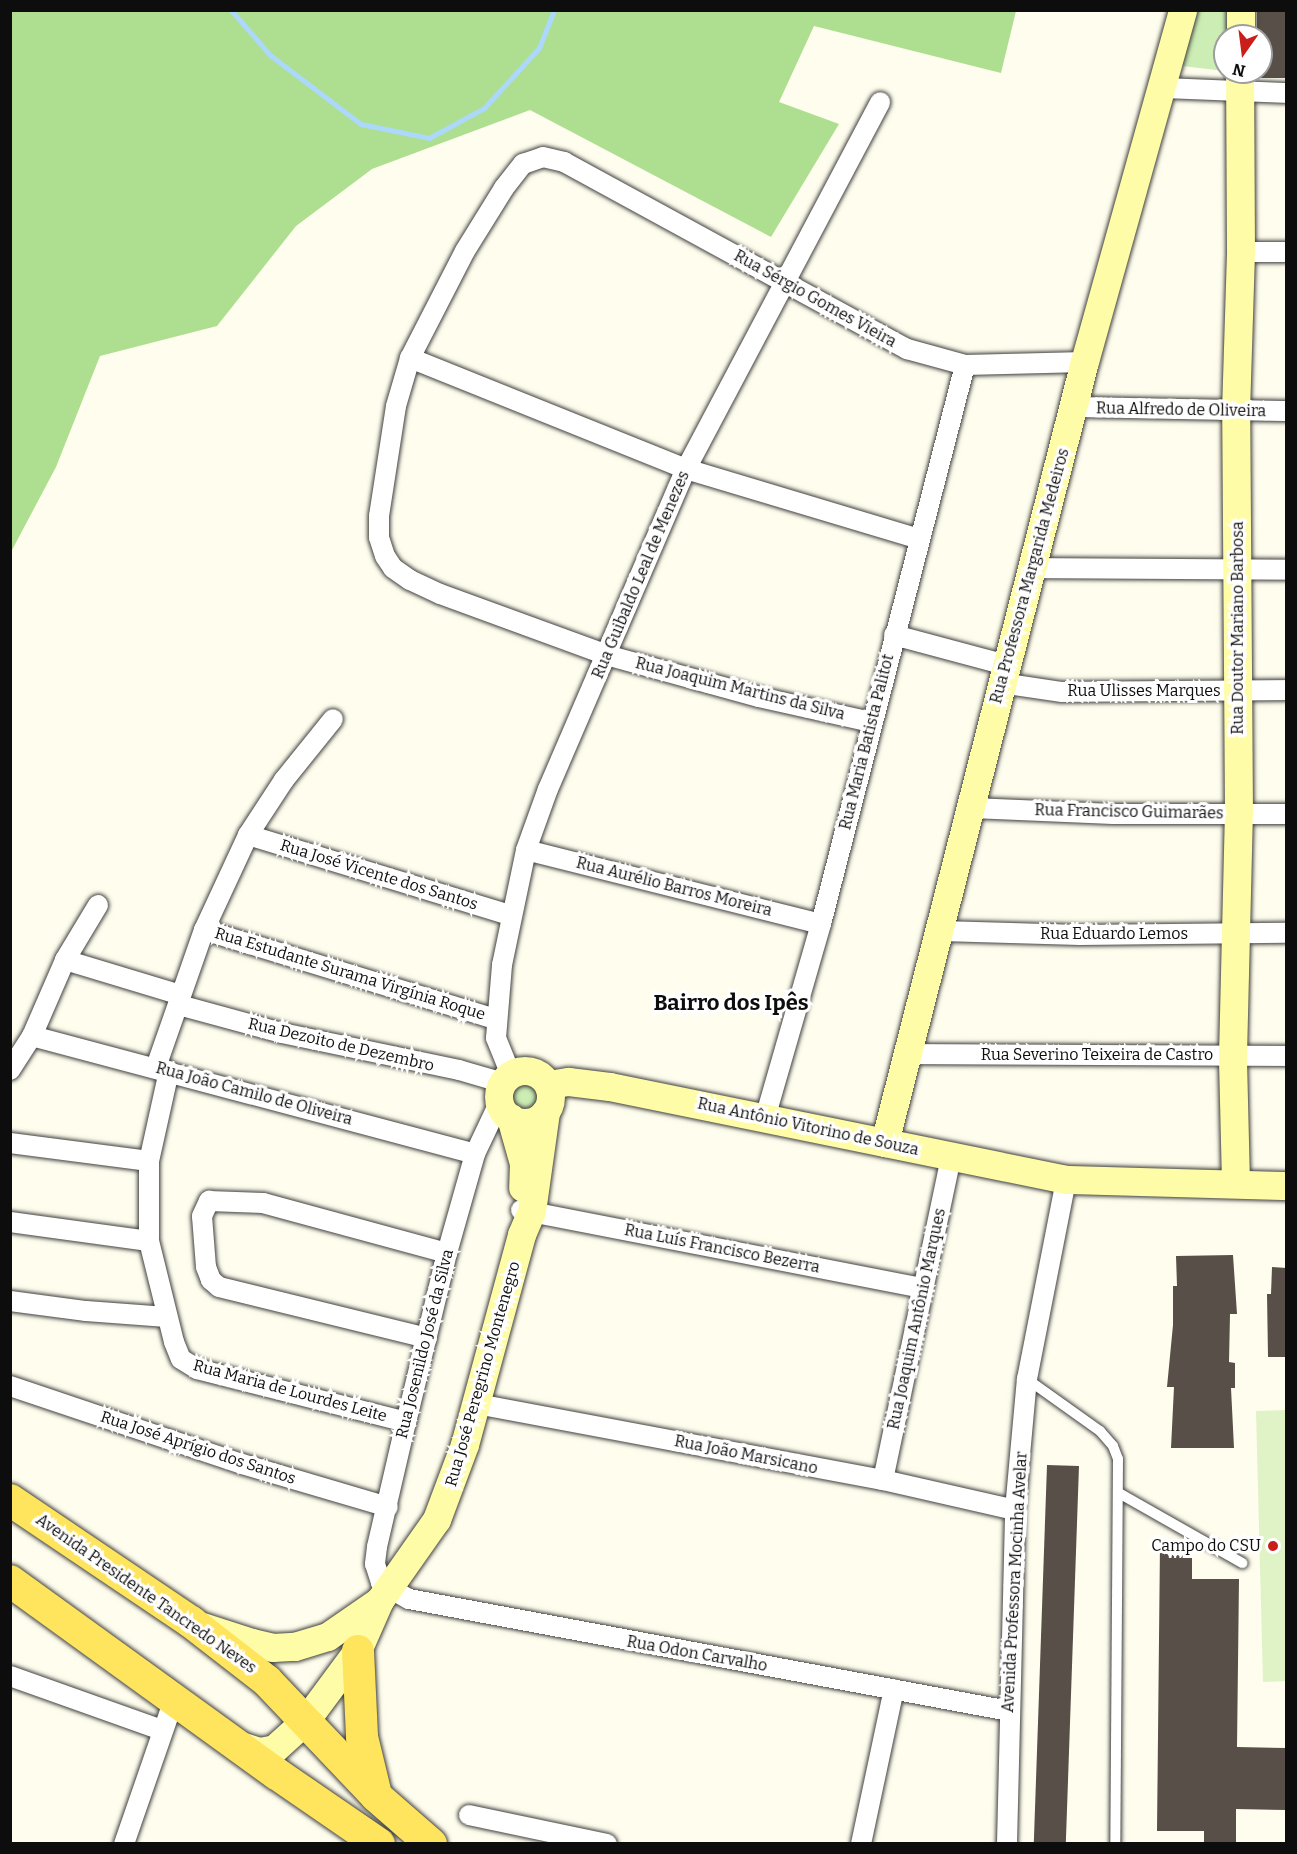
<!DOCTYPE html>
<html>
<head>
<meta charset="utf-8">
<style>
	body { margin:0 }
	#map { position:relative; width:1297px; height:1854px; overflow:hidden; background:#fffded; font-family:Bitter,serif }
	div>[style] { position:absolute }
	.green>* { inset:0; background:#ccedb3 }
	.round { border-radius:50% }
	.forest>* { inset:0; background:#aedf91 }
	.pitch>* { inset:0; background:#e0f3c6 }
	.stream>* { height:5px; margin:-2.5px; padding:0 2.5px; transform-origin:2.5px; border-radius:2.5px; background:#acd8fb }
	.building>* { inset:0; background:#574f48; transform-origin:0 0 }
	.roads { filter:drop-shadow(0 0 2px #404040) drop-shadow(0 0 2px #404040) }
	.lane>* { height:10px; margin:-5px; padding:0 5px; transform-origin:5px; border-radius:5px; background:#fff }
	.street>* { height:20px; margin:-10px; padding:0 10px; transform-origin:10px; border-radius:10px; background:#fff }
	.secondary>* { height:28px; margin:-14px; padding:0 14px; transform-origin:14px; border-radius:14px; background:#fffca8 }
	.secondary>.ring { margin:-14px; padding:0; box-sizing:content-box; background:none; border:28px solid #fffca8; border-radius:50% }
	.primary>* { height:32px; margin:-16px; padding:0 16px; transform-origin:16px; border-radius:16px; background:#ffe45d }
	.dots>* { width:16px; height:16px; translate:-50% -50%; box-sizing:border-box; border:3px solid #fff; border-radius:50% }
	span { translate:-50% -50%; white-space:nowrap; text-align:center; line-height:1.15; -webkit-text-stroke:6px #fff; paint-order:stroke }
	.street-label { font-size:16px; color:#0d0d0d }
	.poi-label { font-size:16px; color:#0d0d0d }
	.right { translate:-100% -50%; text-align:right }
	.district-label { font-size:22px; color:#0d0d0d; font-weight:700 }
	.frame { position:absolute; inset:0; border:12px solid #0d0d0d; pointer-events:none }
	.north { position:absolute; left:1213px; top:24px; width:60px; height:60px; box-sizing:border-box; background:#fff; border:2px solid #9e9e9e; border-radius:50%; rotate:194deg; font-size:16px; font-weight:700; line-height:24px; text-align:center; color:#0d0d0d }
	.north::after { content:''; display:block; margin:auto; width:21px; height:27px; background:#c91e19; clip-path:polygon(50% 0,100% 100%,50% 72%,0 100%) }
</style>
</head>
<body>
<div id="map">
	<div class="green">
		<div style="clip-path:polygon(1188px 11px,1231px 11px,1231px 36px,1225px 36px,1225px 71px,1174px 65px)"></div>
		<div class="round" style="left:510px;top:1082px;width:30px;height:30px"></div>
	</div>
	<div class="forest">
		<div style="clip-path:polygon(11px 10px,1016px 10px,1016px 11px,1001px 73px,814px 26px,779px 102px,839px 124px,771px 237px,530px 110px,372px 169px,296px 226px,217px 326px,100px 356px,56px 467px,11px 552px)"></div>
	</div>
	<div class="pitch">
		<div style="clip-path:polygon(1286px 1410px,1286px 1681px,1263px 1682px,1256px 1411px)"></div>
	</div>
	<div class="stream">
		<div style="left:231px;top:10px;width:60px;rotate:49.1deg"></div>
		<div style="left:270px;top:55px;width:114px;rotate:37.2deg"></div>
		<div style="left:361px;top:124px;width:69px;rotate:11.6deg"></div>
		<div style="left:429px;top:138px;width:63px;rotate:-28.6deg"></div>
		<div style="left:484px;top:108px;width:81px;rotate:-47.5deg"></div>
		<div style="left:539px;top:48px;width:41px;rotate:-68.5deg"></div>
	</div>
	<div class="building">
		<div style="clip-path:polygon(1257px 10px,1287px 10px,1287px 78px,1261px 78px,1261px 36px,1257px 36px)"></div>
		<div style="clip-path:polygon(1233px 1255px,1237px 1314px,1230px 1314px,1229px 1362px,1235px 1363px,1235px 1388px,1231px 1388px,1234px 1448px,1171px 1448px,1174px 1387px,1167px 1387px,1173px 1325px,1173px 1286px,1177px 1286px,1176px 1256px)"></div>
		<div style="clip-path:polygon(1272px 1267px,1287px 1268px,1287px 1357px,1268px 1357px,1267px 1294px,1271px 1294px)"></div>
		<div style="left:1047px;top:1465px;width:32px;height:379px;rotate:2deg"></div>
		<div style="clip-path:polygon(1160px 1543px,1192px 1544px,1192px 1579px,1239px 1579px,1237px 1747px,1287px 1748px,1287px 1810px,1236px 1809px,1236px 1844px,1204px 1844px,1204px 1831px,1157px 1831px)"></div>
	</div>
	<div class="roads">
		<div class="lane">
			<div style="left:1027px;top:1379px;width:90px;rotate:35.5deg"></div>
			<div style="left:1100px;top:1431px;width:20px;rotate:49deg"></div>
			<div style="left:1113px;top:1446px;width:14px;rotate:69deg"></div>
			<div style="left:1118px;top:1459px;width:385px;rotate:90.4deg"></div>
			<div style="left:1119px;top:1493px;width:142px;rotate:29.6deg"></div>
		</div>
		<div class="street">
			<div style="left:1162px;top:88px;width:124px;rotate:2.3deg"></div>
			<div style="left:1241px;top:252px;width:45px"></div>
			<div style="left:410px;top:358px;width:297px;rotate:21.9deg"></div>
			<div style="left:686px;top:469px;width:244px;rotate:16.7deg"></div>
			<div style="left:1075px;top:407px;width:211px;rotate:1.1deg"></div>
			<div style="left:1031px;top:568px;width:255px;rotate:0.4deg"></div>
			<div style="left:894px;top:635px;width:116px;rotate:15deg"></div>
			<div style="left:1001px;top:683px;width:62px;rotate:8.4deg"></div>
			<div style="left:1062px;top:692px;width:224px;rotate:-0.5deg"></div>
			<div style="left:871px;top:722px;width:115px;rotate:-167.4deg"></div>
			<div style="left:759px;top:697px;width:158px;rotate:-164.6deg"></div>
			<div style="left:607px;top:655px;width:178px;rotate:-159.9deg"></div>
			<div style="left:440px;top:594px;width:33px;rotate:-155deg"></div>
			<div style="left:410px;top:580px;width:21px;rotate:-145deg"></div>
			<div style="left:393px;top:568px;width:14px;rotate:-124deg"></div>
			<div style="left:385px;top:556px;width:20px;rotate:-108deg"></div>
			<div style="left:379px;top:537px;width:21px;rotate:-90deg"></div>
			<div style="left:379px;top:516px;width:111px;rotate:-81.2deg"></div>
			<div style="left:396px;top:406px;width:50px;rotate:-73.7deg"></div>
			<div style="left:410px;top:358px;width:120px;rotate:-62.8deg"></div>
			<div style="left:465px;top:251px;width:74px;rotate:-58.2deg"></div>
			<div style="left:504px;top:188px;width:31px;rotate:-52deg"></div>
			<div style="left:523px;top:164px;width:21px;rotate:-19deg"></div>
			<div style="left:543px;top:157px;width:22px;rotate:13deg"></div>
			<div style="left:564px;top:162px;width:391px;rotate:28.6deg"></div>
			<div style="left:907px;top:349px;width:60px;rotate:15.4deg"></div>
			<div style="left:965px;top:365px;width:120px;rotate:-1.4deg"></div>
			<div style="left:972px;top:808px;width:141px;rotate:2.4deg"></div>
			<div style="left:1113px;top:814px;width:173px"></div>
			<div style="left:248px;top:835px;width:274px;rotate:17deg"></div>
			<div style="left:526px;top:850px;width:304px;rotate:14.1deg"></div>
			<div style="left:204px;top:930px;width:304px;rotate:17deg"></div>
			<div style="left:941px;top:931px;width:139px;rotate:1.6deg"></div>
			<div style="left:1080px;top:935px;width:206px;rotate:-0.6deg"></div>
			<div style="left:65px;top:960px;width:121px;rotate:16.8deg"></div>
			<div style="left:179px;top:1005px;width:107px;rotate:15.2deg"></div>
			<div style="left:282px;top:1033px;width:181px;rotate:11.8deg"></div>
			<div style="left:459px;top:1070px;width:47px;rotate:16.1deg"></div>
			<div style="left:32px;top:1036px;width:458px;rotate:14.9deg"></div>
			<div style="left:908px;top:1054px;width:378px;rotate:0.3deg"></div>
			<div style="left:156px;top:1067px;width:145px;rotate:-70.7deg"></div>
			<div style="left:204px;top:930px;width:105px;rotate:-65.1deg"></div>
			<div style="left:248px;top:835px;width:66px;rotate:-56.8deg"></div>
			<div style="left:284px;top:780px;width:78px;rotate:-51.2deg"></div>
			<div style="left:10px;top:1070px;width:40px;rotate:-57.1deg"></div>
			<div style="left:32px;top:1036px;width:83px;rotate:-66.5deg"></div>
			<div style="left:65px;top:960px;width:64px;rotate:-59deg"></div>
			<div style="left:169px;top:1071px;width:92px;rotate:102.5deg"></div>
			<div style="left:149px;top:1161px;width:80px;rotate:90deg"></div>
			<div style="left:149px;top:1241px;width:104px;rotate:76.1deg"></div>
			<div style="left:174px;top:1342px;width:18px;rotate:68deg"></div>
			<div style="left:181px;top:1359px;width:19px;rotate:32deg"></div>
			<div style="left:197px;top:1369px;width:216px;rotate:14.2deg"></div>
			<div style="left:511px;top:1075px;width:40px;rotate:-112deg"></div>
			<div style="left:496px;top:1038px;width:73px;rotate:-85.3deg"></div>
			<div style="left:502px;top:965px;width:117px;rotate:-78.2deg"></div>
			<div style="left:526px;top:850px;width:65px;rotate:-70.2deg"></div>
			<div style="left:548px;top:789px;width:348px;rotate:-66.7deg"></div>
			<div style="left:686px;top:469px;width:415px;rotate:-62.1deg"></div>
			<div style="left:500px;top:1101px;width:59px;rotate:115.3deg"></div>
			<div style="left:475px;top:1154px;width:103px;rotate:105.8deg"></div>
			<div style="left:447px;top:1253px;width:174px;rotate:103.6deg"></div>
			<div style="left:406px;top:1422px;width:128px;rotate:103.1deg"></div>
			<div style="left:377px;top:1547px;width:17px;rotate:97deg"></div>
			<div style="left:375px;top:1564px;width:20px;rotate:72deg"></div>
			<div style="left:381px;top:1583px;width:32px;rotate:30deg"></div>
			<div style="left:409px;top:1599px;width:610px;rotate:10.57deg"></div>
			<div style="left:765px;top:1118px;width:202px;rotate:-73.9deg"></div>
			<div style="left:821px;top:924px;width:577px;rotate:-75.55deg"></div>
			<div style="left:10px;top:1143px;width:140px;rotate:7.4deg"></div>
			<div style="left:521px;top:1210px;width:409px;rotate:11deg"></div>
			<div style="left:10px;top:1222px;width:140px;rotate:7.8deg"></div>
			<div style="left:10px;top:1301px;width:77px;rotate:7.5deg"></div>
			<div style="left:86px;top:1311px;width:81px;rotate:4.2deg"></div>
			<div style="left:427px;top:1338px;width:214px;rotate:-166.2deg"></div>
			<div style="left:219px;top:1287px;width:11px;rotate:-139deg"></div>
			<div style="left:211px;top:1280px;width:14px;rotate:-111deg"></div>
			<div style="left:206px;top:1267px;width:51px;rotate:-94.5deg"></div>
			<div style="left:202px;top:1216px;width:17px;rotate:-65deg"></div>
			<div style="left:209px;top:1201px;width:54px;rotate:2.1deg"></div>
			<div style="left:263px;top:1203px;width:191px;rotate:15.2deg"></div>
			<div style="left:10px;top:1386px;width:245px;rotate:18.6deg"></div>
			<div style="left:242px;top:1464px;width:152px;rotate:16.4deg"></div>
			<div style="left:477px;top:1404px;width:413px;rotate:10.6deg"></div>
			<div style="left:883px;top:1480px;width:135px;rotate:12.8deg"></div>
			<div style="left:883px;top:1480px;width:330px;rotate:-78.1deg"></div>
			<div style="left:10px;top:1676px;width:161px;rotate:19.6deg"></div>
			<div style="left:469px;top:1815px;width:141px;rotate:11.9deg"></div>
			<div style="left:124px;top:1844px;width:152px;rotate:-70.9deg"></div>
			<div style="left:861px;top:1844px;width:158px;rotate:-78deg"></div>
			<div style="left:1007px;top:1844px;width:334px;rotate:-88.6deg"></div>
			<div style="left:1015px;top:1510px;width:132px;rotate:-84.8deg"></div>
			<div style="left:1027px;top:1379px;width:203px;rotate:-78.9deg"></div>
		</div>
		<div class="secondary">
			<div style="left:1241px;top:36px;width:26px;rotate:-90deg"></div>
			<div class="ring" style="left:499px;top:1071px;width:24px;height:24px"></div>
			<div style="left:549px;top:1085px;width:20px;rotate:-9deg"></div>
			<div style="left:569px;top:1082px;width:41px;rotate:7deg"></div>
			<div style="left:610px;top:1087px;width:465px;rotate:11.5deg"></div>
			<div style="left:1066px;top:1180px;width:220px;rotate:1.6deg"></div>
			<div style="left:511px;top:1118px;width:48px;rotate:74.2deg"></div>
			<div style="left:524px;top:1164px;width:24px;rotate:92deg"></div>
			<div style="left:885px;top:1143px;width:806px;rotate:-75.64deg"></div>
			<div style="left:1085px;top:362px;width:365px;rotate:-74.4deg"></div>
			<div style="left:1236px;top:1183px;width:127px;rotate:-91.4deg"></div>
			<div style="left:1233px;top:1056px;width:243px;rotate:-88.6deg"></div>
			<div style="left:1239px;top:813px;width:401px;rotate:-90.4deg"></div>
			<div style="left:1236px;top:412px;width:160px;rotate:-88.2deg"></div>
			<div style="left:1241px;top:252px;width:180px;rotate:-90.3deg"></div>
			<div style="left:203px;top:1627px;width:52px;rotate:18.1deg"></div>
			<div style="left:252px;top:1643px;width:22px;rotate:13deg"></div>
			<div style="left:273px;top:1648px;width:22px;rotate:-3deg"></div>
			<div style="left:295px;top:1647px;width:34px;rotate:-17deg"></div>
			<div style="left:328px;top:1637px;width:63px;rotate:-34.7deg"></div>
			<div style="left:235px;top:1744px;width:26px;rotate:18deg"></div>
			<div style="left:260px;top:1752px;width:15px;rotate:-11deg"></div>
			<div style="left:275px;top:1749px;width:42px;rotate:-42.1deg"></div>
			<div style="left:306px;top:1721px;width:87px;rotate:-53.4deg"></div>
			<div style="left:358px;top:1651px;width:55px;rotate:-66.3deg"></div>
			<div style="left:380px;top:1601px;width:99px;rotate:-54.9deg"></div>
			<div style="left:437px;top:1520px;width:80px;rotate:-69.5deg"></div>
			<div style="left:465px;top:1445px;width:218px;rotate:-74.8deg"></div>
			<div style="left:522px;top:1235px;width:25px;rotate:-67deg"></div>
			<div style="left:532px;top:1212px;width:101px;rotate:-82deg"></div>
		</div>
		<div class="primary">
			<div style="left:10px;top:1500px;width:218px;rotate:34deg"></div>
			<div style="left:191px;top:1622px;width:96px;rotate:37.8deg"></div>
			<div style="left:267px;top:1681px;width:158px;rotate:46.5deg"></div>
			<div style="left:376px;top:1796px;width:73px;rotate:41.1deg"></div>
			<div style="left:10px;top:1581px;width:329px;rotate:35.9deg"></div>
			<div style="left:277px;top:1774px;width:124px;rotate:34.5deg"></div>
			<div style="left:358px;top:1651px;width:86px;rotate:87.3deg"></div>
			<div style="left:362px;top:1737px;width:60px;rotate:76.4deg"></div>
		</div>
	</div>
	<div class="dots">
		<div style="left:1273px;top:1546px;background:#c91e19"></div>
	</div>
	<div class="street-label">
		<span style="left:815px;top:299px;rotate:29deg">Rua Sérgio Gomes Vieira</span>
		<span style="left:1181px;top:410px;rotate:1deg">Rua Alfredo de Oliveira</span>
		<span style="left:641px;top:575px;rotate:-67deg">Rua Guibaldo Leal de Menezes</span>
		<span style="left:1030px;top:576px;rotate:-75deg">Rua Professora Margarida Medeiros</span>
		<span style="left:1238px;top:628px;rotate:-90deg">Rua Doutor Mariano Barbosa</span>
		<span style="left:740px;top:689px;rotate:14deg">Rua Joaquim Martins da Silva</span>
		<span style="left:1144px;top:691px">Rua Ulisses Marques</span>
		<span style="left:867px;top:742px;rotate:-76deg">Rua Maria Batista Palitot</span>
		<span style="left:1129px;top:812px;rotate:1deg">Rua Francisco Guimarães</span>
		<span style="left:379px;top:875px;rotate:17deg">Rua José Vicente dos Santos</span>
		<span style="left:674px;top:887px;rotate:14deg">Rua Aurélio Barros Moreira</span>
		<span style="left:1114px;top:934px">Rua Eduardo Lemos</span>
		<span style="left:350px;top:974px;rotate:17deg">Rua Estudante Surama Virgínia Roque</span>
		<span style="left:341px;top:1045px;rotate:13deg">Rua Dezoito de Dezembro</span>
		<span style="left:1097px;top:1055px">Rua Severino Teixeira de Castro</span>
		<span style="left:254px;top:1094px;rotate:15deg">Rua João Camilo de Oliveira</span>
		<span style="left:808px;top:1127px;rotate:12deg">Rua Antônio Vitorino de Souza</span>
		<span style="left:722px;top:1249px;rotate:11deg">Rua Luís Francisco Bezerra</span>
		<span style="left:917px;top:1319px;rotate:-78deg">Rua Joaquim Antônio Marques</span>
		<span style="left:425px;top:1344px;rotate:-76deg">Rua Josenildo José da Silva</span>
		<span style="left:483px;top:1374px;rotate:-74deg">Rua José Peregrino Montenegro</span>
		<span style="left:290px;top:1391px;rotate:15deg">Rua Maria de Lourdes Leite</span>
		<span style="left:198px;top:1448px;rotate:18deg">Rua José Aprígio dos Santos</span>
		<span style="left:746px;top:1455px;rotate:11deg">Rua João Marsicano</span>
		<span style="left:1015px;top:1582px;rotate:-87deg">Avenida Professora Mocinha Avelar</span>
		<span style="left:146px;top:1594px;rotate:35deg">Avenida Presidente Tancredo Neves</span>
		<span style="left:697px;top:1654px;rotate:10deg">Rua Odon Carvalho</span>
	</div>
	<div class="poi-label">
		<span class="right" style="left:1261px;top:1546px">Campo do CSU</span>
	</div>
	<div class="district-label">
		<span style="left:731px;top:1003px">Bairro dos Ipês</span>
	</div>
	<div class="frame"></div>
	<div class="north">N</div>
</div>
</body>
</html>
